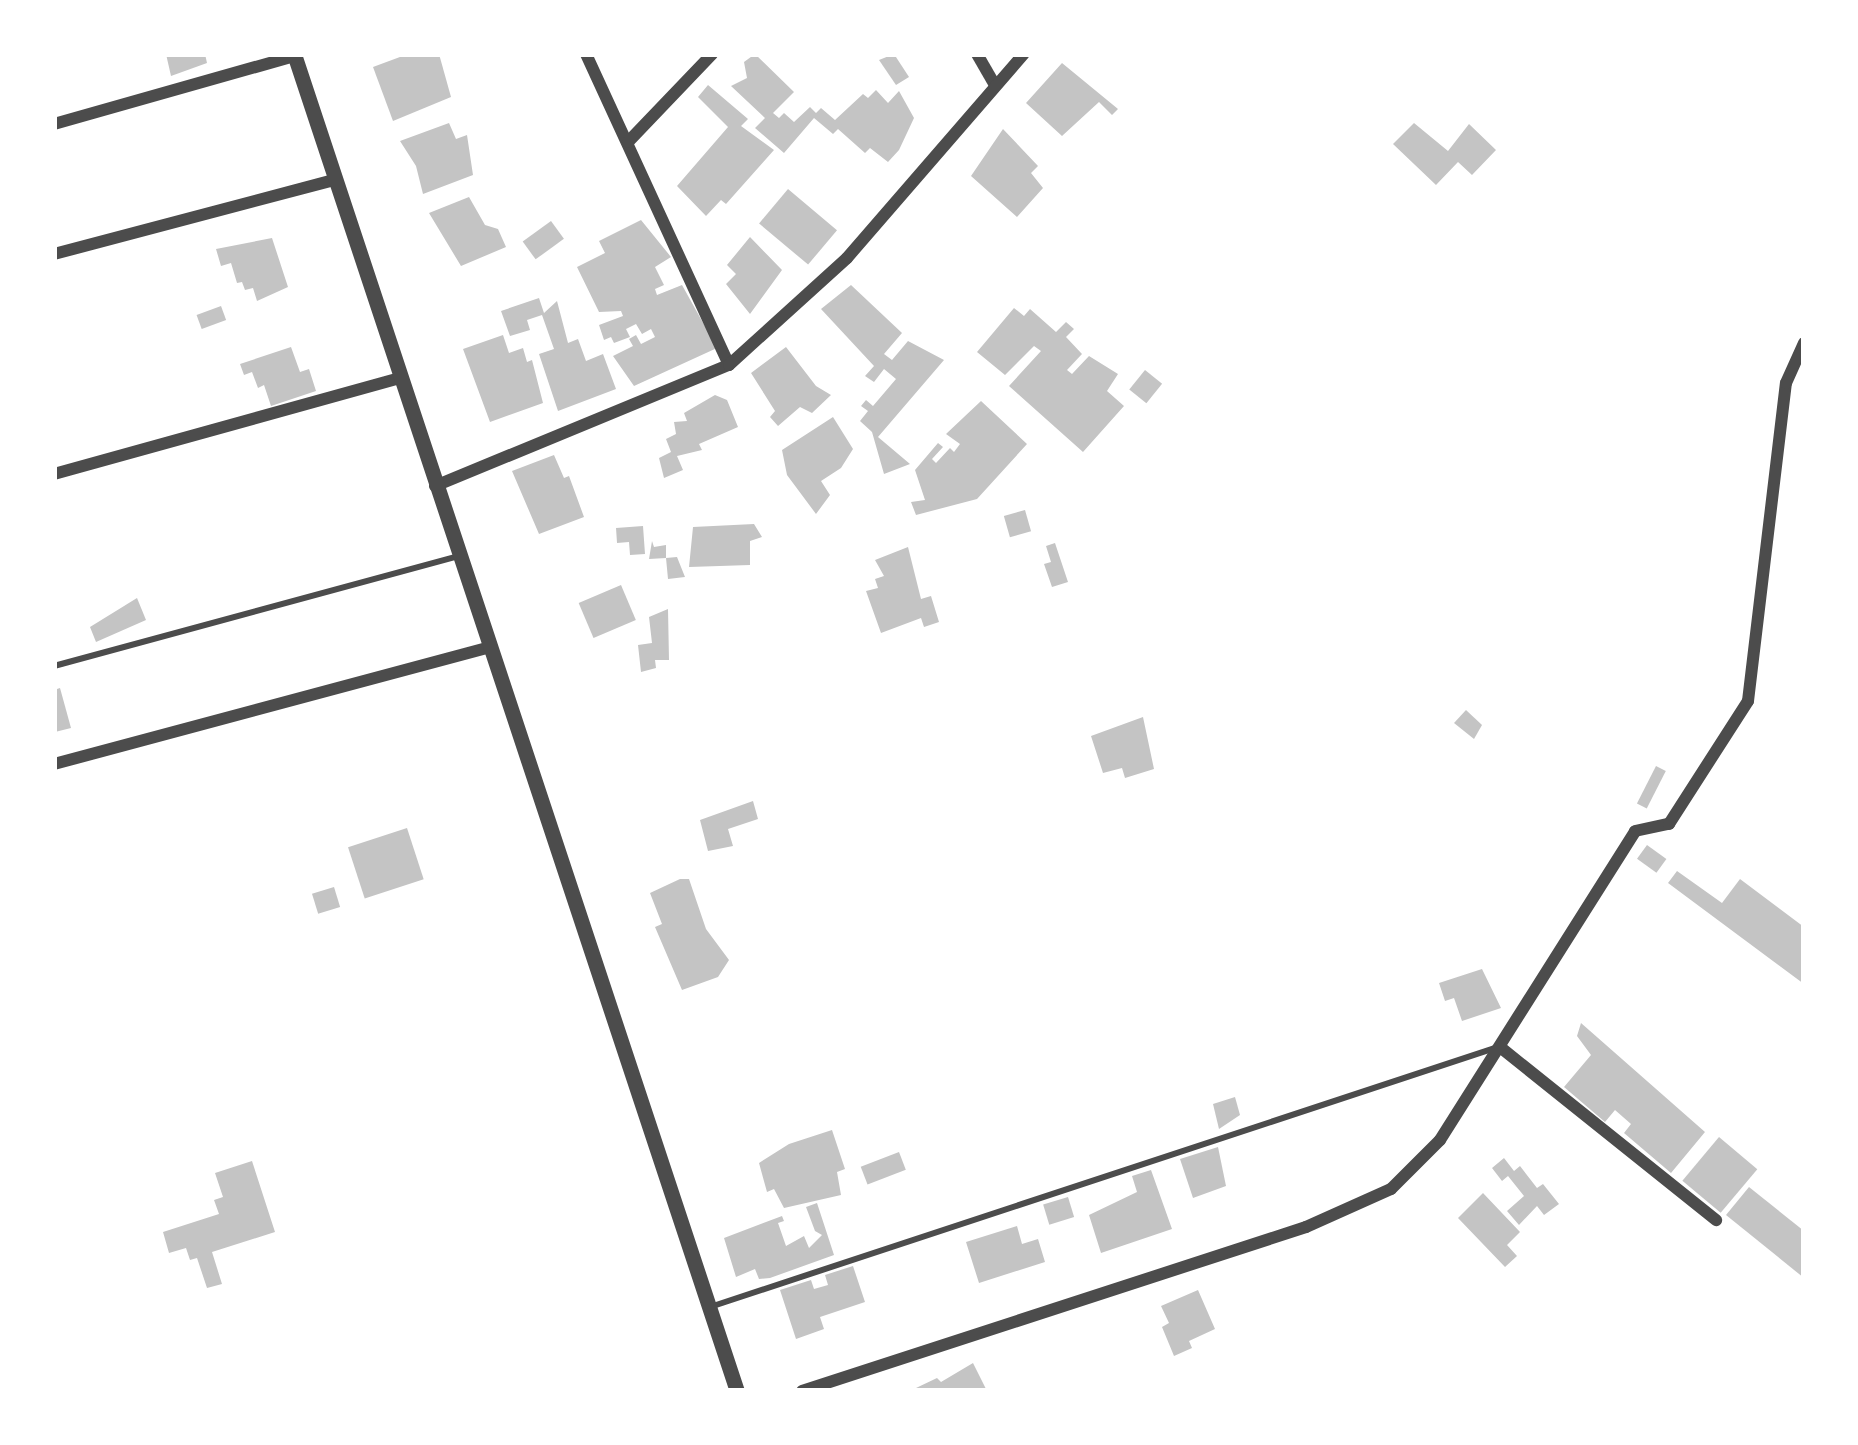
<!DOCTYPE html>
<html>
<head>
<meta charset="utf-8">
<style>
	body { margin:0 }
	#map { position:relative; width:1858px; height:1445px; overflow:hidden; background:#fff; font-family:"Sofia Sans Condensed",sans-serif }
	div>[style] { position:absolute }
	.building>* { inset:0; background:#c4c4c4; transform-origin:0 0 }
	.service>* { height:6px; margin:-3px; padding:0 3px; transform-origin:3px; border-radius:3px; background:#4c4c4c }
	.minor>* { height:12px; margin:-6px; padding:0 6px; transform-origin:6px; border-radius:6px; background:#4c4c4c }
	.tertiary>* { height:15px; margin:-7.5px; padding:0 7.5px; transform-origin:7.5px; border-radius:7.5px; background:#4c4c4c }
	span { translate:-50% -50%; white-space:nowrap; text-align:center; line-height:1.15; -webkit-text-stroke:10px #fff; paint-order:stroke }
	.frame { position:absolute; inset:0; border:57px solid #fff; pointer-events:none }
</style>
</head>
<body>
<div id="map">
	<div class="building">
		<div style="clip-path:polygon(166px 54px,205px 54px,207px 63px,171px 76px)"></div>
		<div style="clip-path:polygon(408px 54px,439px 54px,451px 97px,393px 121px,373px 67px)"></div>
		<div style="clip-path:polygon(755px 54px,794px 92px,773px 113px,779px 118px,784px 113px,794px 122px,810px 107px,816px 113px,821px 108px,835px 120px,863px 94px,868px 98px,876px 90px,888px 103px,899px 91px,914px 118px,899px 150px,888px 162px,870px 148px,865px 153px,838px 129px,833px 134px,814px 118px,784px 153px,755px 128px,765px 118px,731px 86px,747px 78px,744px 62px)"></div>
		<div style="clip-path:polygon(894px 54px,909px 77px,896px 85px,879px 60px)"></div>
		<div style="clip-path:polygon(1062px 63px,1118px 109px,1112px 115px,1099px 102px,1062px 136px,1026px 103px)"></div>
		<div style="clip-path:polygon(708px 85px,748px 119px,741px 126px,774px 150px,726px 204px,721px 200px,706px 216px,677px 186px,728px 127px,698px 97px)"></div>
		<div style="clip-path:polygon(449px 123px,456px 139px,467px 135px,473px 175px,423px 194px,416px 166px,400px 141px)"></div>
		<div style="clip-path:polygon(1414px 123px,1448px 151px,1469px 124px,1496px 150px,1472px 175px,1458px 162px,1436px 185px,1393px 144px)"></div>
		<div style="clip-path:polygon(1003px 129px,1038px 166px,1031px 173px,1043px 188px,1017px 217px,971px 176px)"></div>
		<div style="left:788px;top:189px;width:64px;height:45px;rotate:40deg"></div>
		<div style="clip-path:polygon(469px 197px,485px 225px,498px 229px,506px 247px,461px 266px,429px 213px)"></div>
		<div style="clip-path:polygon(641px 220px,671px 257px,655px 267px,664px 285px,655px 289px,657px 295px,682px 285px,717px 348px,634px 386px,613px 356px,633px 346px,629px 339px,636px 335px,641px 344px,655px 337px,651px 329px,642px 334px,636px 324px,626px 329px,630px 337px,614px 343px,611px 337px,604px 340px,599px 325px,623px 316px,621px 311px,599px 312px,577px 267px,605px 253px,599px 241px)"></div>
		<div style="left:551px;top:221px;width:22px;height:35px;rotate:54deg"></div>
		<div style="clip-path:polygon(750px 237px,782px 270px,750px 314px,726px 284px,736px 274px,727px 265px)"></div>
		<div style="clip-path:polygon(272px 238px,288px 287px,257px 301px,253px 288px,245px 290px,242px 282px,237px 283px,231px 263px,221px 266px,216px 249px)"></div>
		<div style="clip-path:polygon(851px 285px,902px 333px,884px 354px,892px 360px,908px 341px,944px 360px,878px 437px,910px 464px,884px 474px,872px 432px,860px 421px,868px 411px,861px 406px,866px 400px,873px 406px,896px 379px,884px 369px,874px 382px,865px 376px,874px 366px,821px 309px)"></div>
		<div style="clip-path:polygon(539px 298px,544px 313px,557px 301px,568px 343px,578px 339px,586px 361px,603px 354px,616px 389px,558px 411px,539px 354px,554px 349px,542px 315px,527px 320px,530px 330px,510px 336px,501px 311px)"></div>
		<div style="left:221px;top:306px;width:15px;height:26px;rotate:70deg"></div>
		<div style="clip-path:polygon(1014px 308px,1024px 316px,1030px 309px,1056px 332px,1066px 322px,1074px 329px,1066px 337px,1082px 354px,1067px 370px,1072px 374px,1089px 356px,1118px 374px,1107px 391px,1124px 406px,1083px 452px,1009px 386px,1041px 351px,1034px 346px,1005px 375px,977px 352px)"></div>
		<div style="clip-path:polygon(503px 335px,509px 353px,523px 348px,527px 362px,532px 360px,543px 403px,490px 422px,463px 349px)"></div>
		<div style="clip-path:polygon(291px 347px,300px 372px,309px 369px,316px 391px,271px 406px,264px 385px,258px 388px,252px 372px,244px 375px,240px 364px)"></div>
		<div style="clip-path:polygon(786px 347px,816px 386px,831px 395px,812px 413px,800px 407px,778px 426px,770px 417px,775px 411px,751px 373px)"></div>
		<div style="left:1145px;top:370px;width:22px;height:25px;rotate:39deg"></div>
		<div style="clip-path:polygon(715px 395px,727px 400px,738px 427px,699px 444px,702px 450px,677px 456px,683px 470px,664px 478px,659px 458px,671px 452px,666px 439px,676px 434px,674px 422px,687px 421px,684px 413px)"></div>
		<div style="clip-path:polygon(981px 401px,1027px 444px,977px 499px,916px 515px,911px 502px,925px 500px,915px 470px,938px 443px,943px 447px,932px 459px,936px 463px,950px 448px,954px 452px,960px 444px,946px 434px)"></div>
		<div style="clip-path:polygon(833px 417px,853px 449px,841px 468px,821px 481px,830px 495px,816px 514px,787px 475px,782px 450px)"></div>
		<div style="clip-path:polygon(554px 455px,564px 478px,569px 476px,584px 517px,539px 534px,512px 471px)"></div>
		<div style="left:1025px;top:510px;width:22px;height:22px;rotate:74deg"></div>
		<div style="clip-path:polygon(754px 524px,762px 537px,750px 541px,750px 565px,689px 567px,693px 527px)"></div>
		<div style="clip-path:polygon(643px 526px,645px 554px,630px 555px,629px 542px,617px 543px,616px 528px)"></div>
		<div style="clip-path:polygon(652px 541px,654px 547px,666px 545px,666px 558px,677px 557px,685px 577px,668px 579px,666px 558px,649px 559px)"></div>
		<div style="clip-path:polygon(1055px 543px,1068px 582px,1052px 587px,1044px 564px,1051px 562px,1046px 546px)"></div>
		<div style="clip-path:polygon(908px 547px,921px 599px,931px 596px,939px 622px,924px 627px,921px 618px,881px 633px,866px 591px,878px 588px,875px 579px,884px 576px,875px 560px)"></div>
		<div style="left:621px;top:585px;width:38px;height:46px;rotate:67deg"></div>
		<div style="clip-path:polygon(137px 598px,146px 620px,96px 642px,90px 627px)"></div>
		<div style="clip-path:polygon(668px 609px,669px 660px,655px 660px,656px 668px,641px 672px,638px 645px,652px 643px,649px 617px)"></div>
		<div style="clip-path:polygon(60px 688px,71px 728px,55px 732px,54px 690px)"></div>
		<div style="clip-path:polygon(1466px 710px,1482px 725px,1474px 739px,1454px 723px)"></div>
		<div style="clip-path:polygon(1143px 717px,1154px 769px,1125px 778px,1122px 768px,1103px 773px,1091px 736px)"></div>
		<div style="left:1656px;top:766px;width:11px;height:42px;rotate:27deg"></div>
		<div style="clip-path:polygon(753px 801px,758px 819px,728px 829px,733px 846px,708px 851px,700px 820px)"></div>
		<div style="left:407px;top:828px;width:54px;height:62px;rotate:72deg"></div>
		<div style="left:1647px;top:845px;width:24px;height:17px;rotate:36deg"></div>
		<div style="clip-path:polygon(1677px 871px,1722px 903px,1740px 879px,1804px 927px,1804px 984px,1668px 883px)"></div>
		<div style="clip-path:polygon(680px 879px,689px 879px,706px 929px,729px 960px,718px 977px,682px 990px,655px 927px,662px 924px,650px 893px)"></div>
		<div style="left:334px;top:887px;width:21px;height:23px;rotate:73deg"></div>
		<div style="clip-path:polygon(1482px 969px,1501px 1008px,1462px 1021px,1454px 998px,1445px 1001px,1439px 983px)"></div>
		<div style="clip-path:polygon(1581px 1023px,1705px 1132px,1671px 1173px,1624px 1133px,1631px 1124px,1615px 1110px,1605px 1122px,1564px 1087px,1591px 1055px,1577px 1036px)"></div>
		<div style="clip-path:polygon(1235px 1097px,1240px 1115px,1219px 1129px,1213px 1104px)"></div>
		<div style="clip-path:polygon(832px 1130px,845px 1169px,837px 1172px,841px 1195px,784px 1208px,774px 1189px,767px 1192px,759px 1163px,789px 1144px)"></div>
		<div style="left:1719px;top:1137px;width:50px;height:57px;rotate:40deg"></div>
		<div style="clip-path:polygon(1218px 1147px,1226px 1186px,1193px 1198px,1180px 1159px)"></div>
		<div style="left:899px;top:1152px;width:19px;height:41px;rotate:69deg"></div>
		<div style="clip-path:polygon(1504px 1158px,1514px 1171px,1520px 1166px,1537px 1188px,1543px 1184px,1559px 1204px,1544px 1215px,1537px 1206px,1519px 1225px,1507px 1211px,1524px 1196px,1508px 1176px,1502px 1181px,1492px 1168px)"></div>
		<div style="clip-path:polygon(252px 1161px,275px 1232px,212px 1252px,222px 1284px,207px 1288px,197px 1258px,190px 1260px,186px 1248px,169px 1253px,163px 1232px,219px 1214px,214px 1200px,223px 1197px,215px 1173px)"></div>
		<div style="clip-path:polygon(1151px 1170px,1172px 1229px,1101px 1253px,1089px 1215px,1137px 1192px,1132px 1176px)"></div>
		<div style="clip-path:polygon(1749px 1187px,1804px 1231px,1804px 1278px,1726px 1215px)"></div>
		<div style="clip-path:polygon(1483px 1193px,1520px 1232px,1507px 1245px,1517px 1256px,1505px 1267px,1458px 1218px)"></div>
		<div style="left:1068px;top:1197px;width:21px;height:26px;rotate:73deg"></div>
		<div style="clip-path:polygon(817px 1203px,834px 1255px,770px 1278px,759px 1279px,755px 1269px,736px 1277px,724px 1238px,782px 1216px,784px 1221px,778px 1223px,786px 1246px,804px 1236px,809px 1248px,822px 1235px,815px 1231px,806px 1207px)"></div>
		<div style="clip-path:polygon(1017px 1226px,1022px 1244px,1038px 1239px,1045px 1262px,979px 1283px,966px 1242px)"></div>
		<div style="clip-path:polygon(853px 1266px,865px 1302px,820px 1317px,824px 1329px,796px 1339px,780px 1290px,811px 1280px,814px 1289px,828px 1285px,825px 1275px)"></div>
		<div style="clip-path:polygon(1198px 1290px,1215px 1329px,1189px 1341px,1192px 1348px,1174px 1356px,1162px 1327px,1169px 1323px,1161px 1306px)"></div>
		<div style="clip-path:polygon(973px 1363px,987px 1391px,916px 1388px,937px 1378px,941px 1382px)"></div>
	</div>
	<div class="service">
		<div style="left:54px;top:666px;width:419px;rotate:-15.2deg"></div>
		<div style="left:713px;top:1306px;width:827px;rotate:-18.26deg"></div>
	</div>
	<div class="minor">
		<div style="left:586px;top:54px;width:342px;rotate:65.3deg"></div>
		<div style="left:977px;top:54px;width:36px;rotate:60deg"></div>
		<div style="left:54px;top:124px;width:249px;rotate:-15.8deg"></div>
		<div style="left:628px;top:142px;width:122px;rotate:-46.3deg"></div>
		<div style="left:54px;top:254px;width:291px;rotate:-14.8deg"></div>
		<div style="left:54px;top:474px;width:359px;rotate:-15.5deg"></div>
		<div style="left:435px;top:486px;width:318px;rotate:-22.4deg"></div>
		<div style="left:729px;top:365px;width:159px;rotate:-42.2deg"></div>
		<div style="left:847px;top:258px;width:270px;rotate:-49.1deg"></div>
		<div style="left:54px;top:764px;width:449px;rotate:-15deg"></div>
		<div style="left:1500px;top:1047px;width:277px;rotate:38.7deg"></div>
		<div style="left:802px;top:1391px;width:530px;rotate:-18.02deg"></div>
		<div style="left:1306px;top:1227px;width:93px;rotate:-24.1deg"></div>
		<div style="left:1391px;top:1189px;width:69px;rotate:-45deg"></div>
		<div style="left:1440px;top:1140px;width:365px;rotate:-57.7deg"></div>
		<div style="left:1635px;top:831px;width:35px;rotate:-12deg"></div>
		<div style="left:1669px;top:824px;width:146px;rotate:-57.3deg"></div>
		<div style="left:1748px;top:701px;width:320px;rotate:-83.2deg"></div>
		<div style="left:1786px;top:383px;width:44px;rotate:-65.8deg"></div>
	</div>
	<div class="tertiary">
		<div style="left:294px;top:54px;width:1408px;rotate:71.67deg"></div>
	</div>
	<div class="frame"></div>
</div>
</body>
</html>
